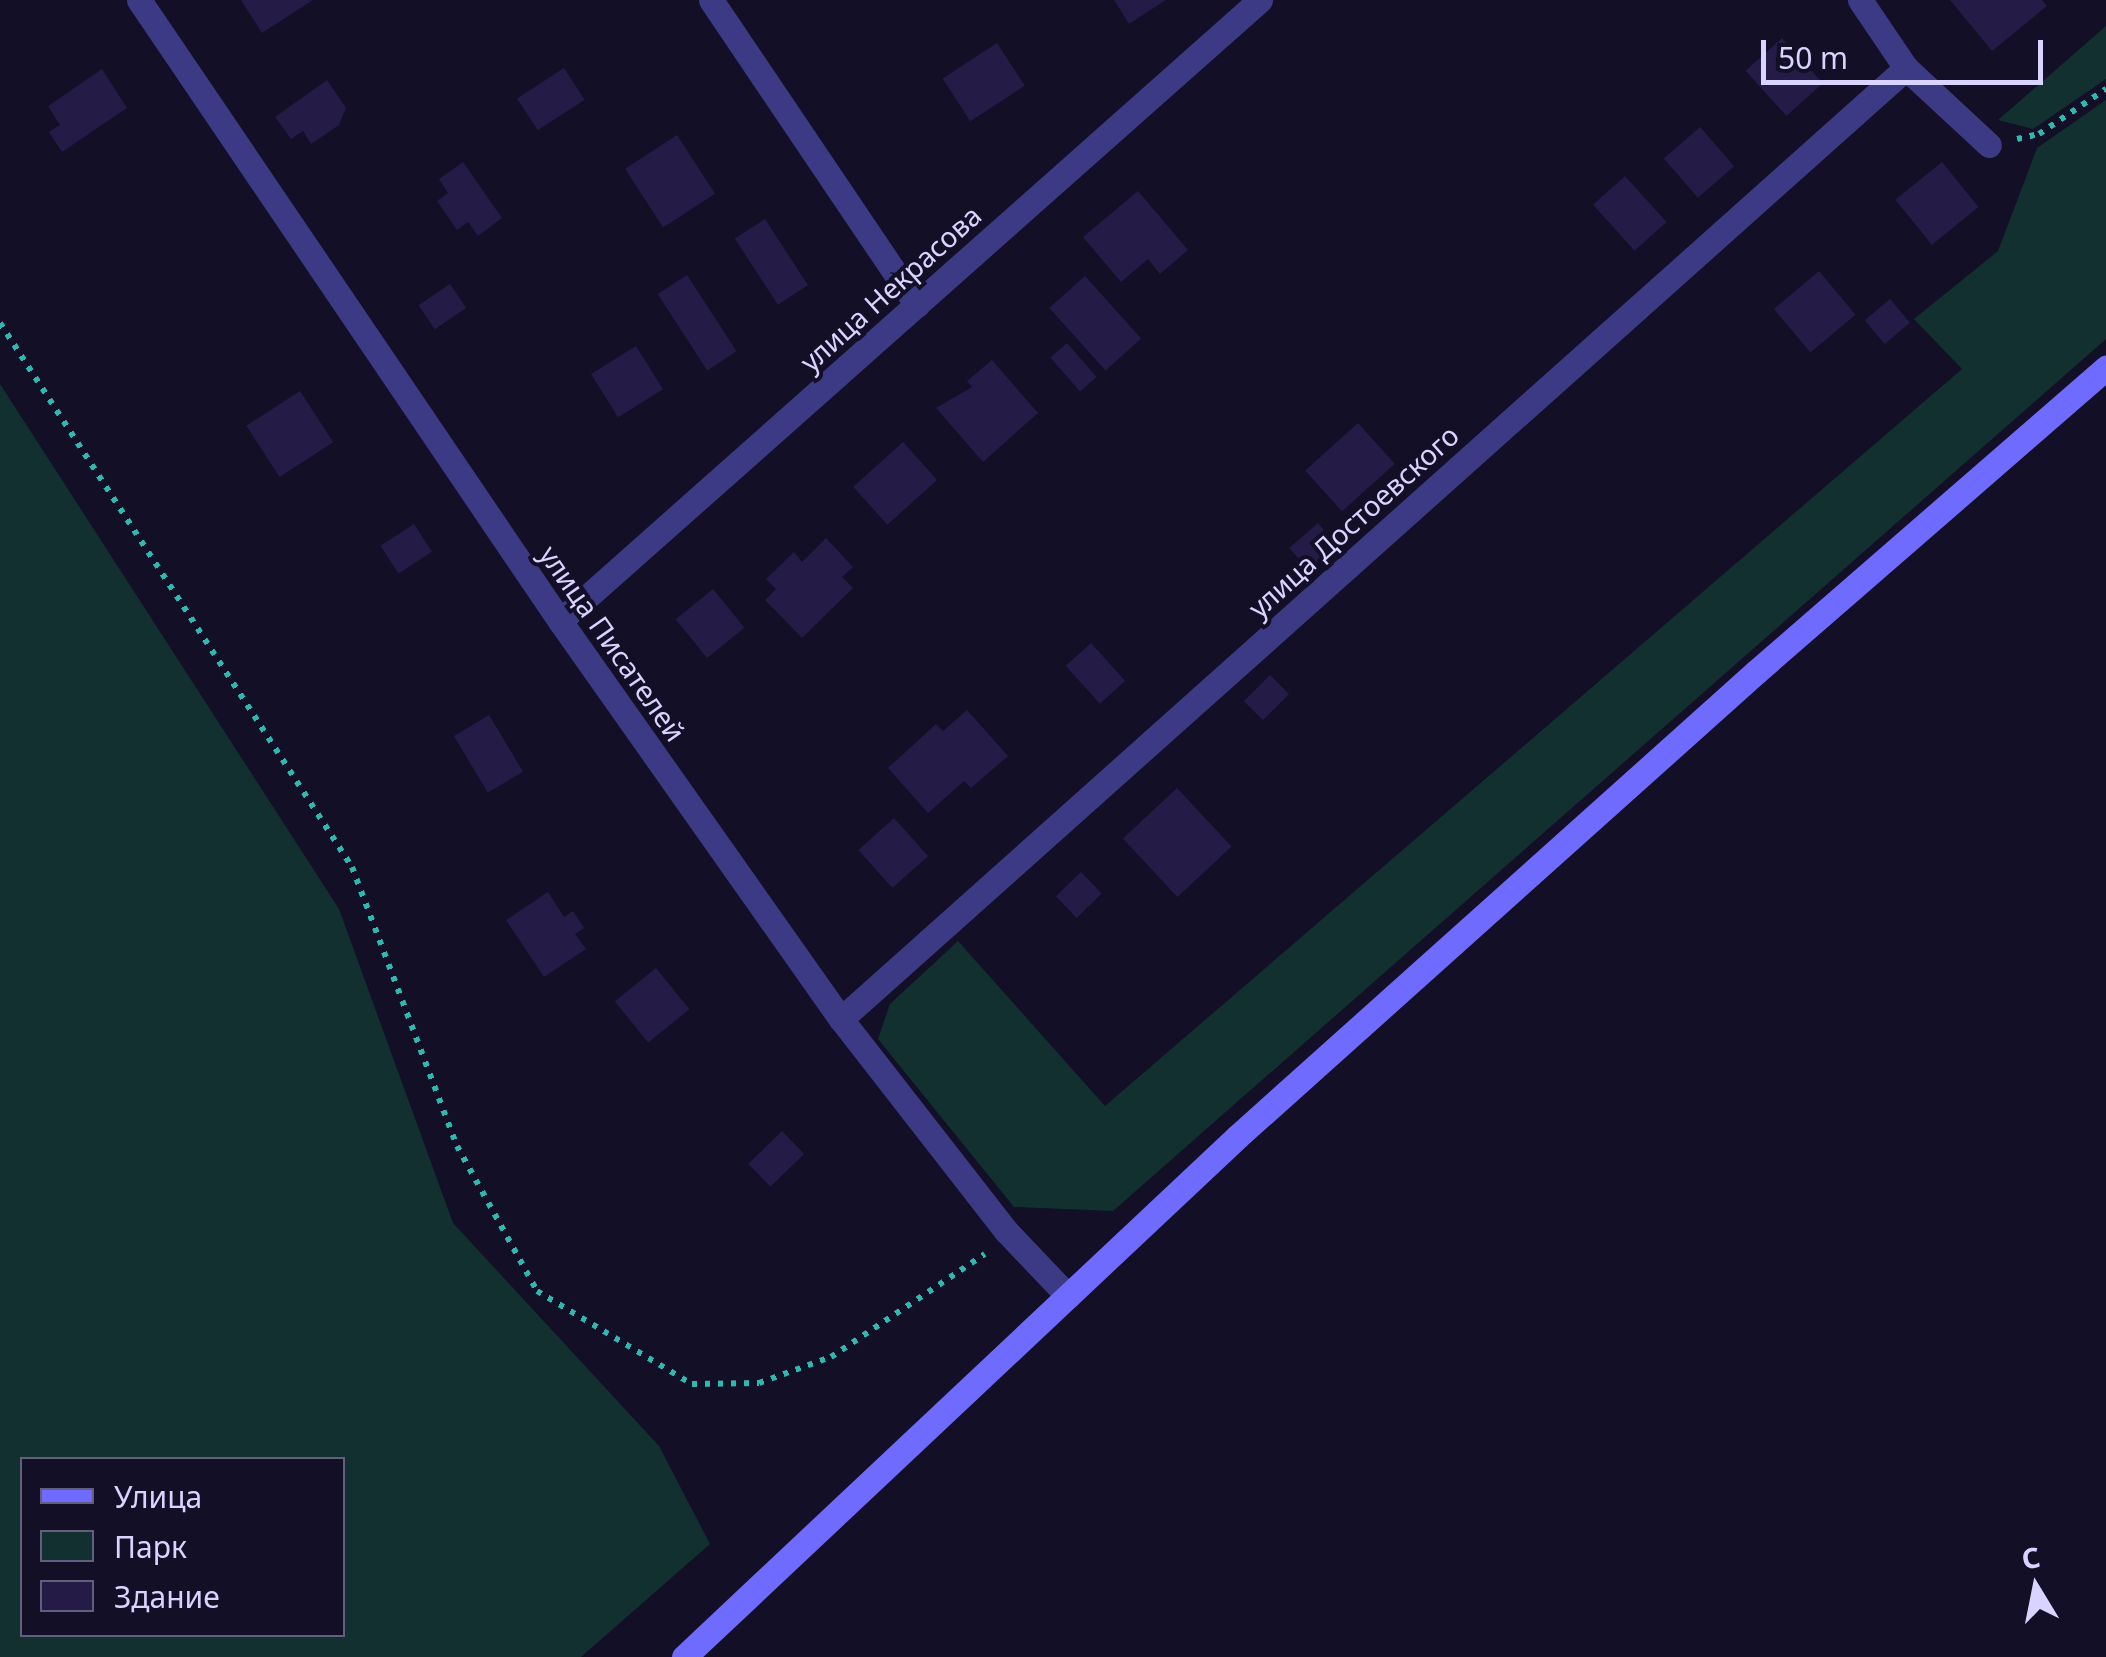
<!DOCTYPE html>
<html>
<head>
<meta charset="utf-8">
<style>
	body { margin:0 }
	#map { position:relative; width:2106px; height:1657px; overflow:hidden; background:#130f26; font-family:"Noto Sans",sans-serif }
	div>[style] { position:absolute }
	.green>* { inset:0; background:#12302f }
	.building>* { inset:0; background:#241b47; transform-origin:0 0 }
	.path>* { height:6px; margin-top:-3px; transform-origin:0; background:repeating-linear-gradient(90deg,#2fb8b0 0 5px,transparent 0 13px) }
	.street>* { height:25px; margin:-12.5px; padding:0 12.5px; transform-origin:12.5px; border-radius:12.5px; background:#3d3a85 }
	.secondary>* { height:25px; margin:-12.5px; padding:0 12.5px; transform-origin:12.5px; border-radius:12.5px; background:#6f6bff }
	span { translate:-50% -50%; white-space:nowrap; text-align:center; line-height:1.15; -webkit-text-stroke:8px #130f26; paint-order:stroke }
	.street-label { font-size:28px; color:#d9d4ff }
	.legend { position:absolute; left:20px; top:1457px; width:325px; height:180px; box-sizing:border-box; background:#130f26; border:2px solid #625e7d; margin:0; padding:12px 18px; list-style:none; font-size:30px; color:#d9d4ff }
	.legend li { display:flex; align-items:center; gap:20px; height:50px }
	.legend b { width:50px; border:2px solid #625e7d }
	.north { position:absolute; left:1986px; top:1537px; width:100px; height:100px; -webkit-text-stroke:8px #130f26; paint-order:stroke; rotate:350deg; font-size:28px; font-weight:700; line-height:40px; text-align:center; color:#d9d4ff }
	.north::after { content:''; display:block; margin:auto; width:35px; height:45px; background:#d9d4ff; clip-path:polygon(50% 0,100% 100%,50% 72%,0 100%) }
	.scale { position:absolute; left:1761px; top:40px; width:282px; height:45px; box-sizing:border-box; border:5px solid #d9d4ff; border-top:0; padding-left:12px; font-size:30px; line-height:35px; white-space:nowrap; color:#d9d4ff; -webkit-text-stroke:8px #130f26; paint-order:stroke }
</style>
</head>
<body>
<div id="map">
	<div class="green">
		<div style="clip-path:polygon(2106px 26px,2106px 79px,2033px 129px,1998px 120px)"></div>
		<div style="clip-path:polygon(2106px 100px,2106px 339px,1113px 1211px,1014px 1207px,878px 1039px,890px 1004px,958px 941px,1105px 1106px,1962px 369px,1914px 319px,1998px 251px,2037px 148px)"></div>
		<div style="clip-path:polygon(evenodd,0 384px,339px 909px,453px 1223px,659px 1446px,710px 1544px,581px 1657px,0 1657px,0 384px,22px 1460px,342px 1460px,342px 1634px,22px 1634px,22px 1460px)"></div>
	</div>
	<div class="building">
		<div style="clip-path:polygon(241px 0,313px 0,262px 33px)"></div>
		<div style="clip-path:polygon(1114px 0,1166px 0,1129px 24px)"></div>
		<div style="clip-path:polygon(1950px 0,2042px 0,2047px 6px,1992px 51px)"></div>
		<div style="left:1782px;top:38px;width:61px;height:49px;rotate:48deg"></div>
		<div style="left:997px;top:43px;width:51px;height:65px;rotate:57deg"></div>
		<div style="left:564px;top:68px;width:38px;height:56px;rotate:57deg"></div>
		<div style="clip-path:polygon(102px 69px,127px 108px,62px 152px,49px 132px,60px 125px,48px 106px)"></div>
		<div style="clip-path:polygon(327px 80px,346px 108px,339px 125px,311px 144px,303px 131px,291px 139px,275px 117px)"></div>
		<div style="left:1700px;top:127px;width:52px;height:48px;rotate:49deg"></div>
		<div style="left:677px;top:135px;width:70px;height:62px;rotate:57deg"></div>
		<div style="clip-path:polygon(463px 162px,502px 218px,478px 236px,468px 222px,457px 230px,437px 201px,448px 193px,439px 179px)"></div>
		<div style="left:1942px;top:162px;width:58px;height:60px;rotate:51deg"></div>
		<div style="left:1625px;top:176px;width:62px;height:43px;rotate:48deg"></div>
		<div style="clip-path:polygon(1138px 191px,1188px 250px,1160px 274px,1148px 259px,1121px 282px,1083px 237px)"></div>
		<div style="left:765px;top:219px;width:79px;height:36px;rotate:57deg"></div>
		<div style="left:1819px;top:271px;width:57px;height:59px;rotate:50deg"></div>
		<div style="left:687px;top:275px;width:91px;height:35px;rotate:57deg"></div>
		<div style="left:1085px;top:276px;width:84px;height:48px;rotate:48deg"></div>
		<div style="left:450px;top:284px;width:29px;height:38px;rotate:56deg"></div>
		<div style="left:1890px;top:299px;width:31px;height:33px;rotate:50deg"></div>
		<div style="left:1067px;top:343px;width:45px;height:22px;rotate:49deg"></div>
		<div style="left:636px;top:346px;width:51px;height:53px;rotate:58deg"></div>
		<div style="clip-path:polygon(992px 360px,1038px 413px,983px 462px,936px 408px,972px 387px,967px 381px)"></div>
		<div style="left:300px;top:391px;width:61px;height:64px;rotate:57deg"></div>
		<div style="left:1358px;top:423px;width:55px;height:71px;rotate:48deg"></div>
		<div style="left:903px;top:442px;width:51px;height:67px;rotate:48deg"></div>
		<div style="left:1318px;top:523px;width:29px;height:38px;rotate:49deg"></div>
		<div style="left:414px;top:524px;width:33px;height:40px;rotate:57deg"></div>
		<div style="clip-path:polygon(826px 538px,853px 567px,842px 577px,853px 588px,802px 638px,765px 600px,776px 589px,766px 579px,794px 552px,802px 562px)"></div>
		<div style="left:713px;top:589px;width:50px;height:48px;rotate:51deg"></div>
		<div style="left:1091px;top:643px;width:51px;height:34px;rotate:48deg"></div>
		<div style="left:1270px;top:675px;width:27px;height:37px;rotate:45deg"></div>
		<div style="clip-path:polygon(967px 710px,1008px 756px,971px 788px,964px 781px,928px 813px,888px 768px,936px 724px,943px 731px)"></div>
		<div style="left:489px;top:715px;width:66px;height:41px;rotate:59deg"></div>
		<div style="left:1177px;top:788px;width:80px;height:74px;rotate:47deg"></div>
		<div style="left:894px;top:818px;width:51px;height:48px;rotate:48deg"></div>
		<div style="left:1081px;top:872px;width:30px;height:35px;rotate:46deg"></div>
		<div style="clip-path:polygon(548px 892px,564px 917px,573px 911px,584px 928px,575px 934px,586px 949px,544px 977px,506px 920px)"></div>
		<div style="left:656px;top:968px;width:53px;height:53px;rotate:51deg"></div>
		<div style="left:782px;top:1131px;width:32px;height:47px;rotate:46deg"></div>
	</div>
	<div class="path">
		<div style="left:2017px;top:139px;width:23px;rotate:-13deg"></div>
		<div style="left:2039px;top:134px;width:81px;rotate:-33.9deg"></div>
		<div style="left:0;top:323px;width:648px;rotate:57.09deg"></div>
		<div style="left:352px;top:867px;width:298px;rotate:69.4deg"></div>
		<div style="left:457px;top:1146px;width:166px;rotate:61.1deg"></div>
		<div style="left:537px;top:1291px;width:181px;rotate:31deg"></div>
		<div style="left:692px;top:1384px;width:67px;rotate:-0.9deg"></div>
		<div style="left:759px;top:1383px;width:77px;rotate:-19.9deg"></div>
		<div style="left:831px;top:1357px;width:185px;rotate:-33.8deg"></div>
	</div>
	<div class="street">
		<div style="left:139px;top:0;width:750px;rotate:55.87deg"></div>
		<div style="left:560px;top:621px;width:487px;rotate:54.8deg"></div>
		<div style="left:841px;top:1019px;width:269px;rotate:52.1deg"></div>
		<div style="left:1006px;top:1231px;width:90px;rotate:46.4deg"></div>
		<div style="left:711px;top:0;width:368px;rotate:56deg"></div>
		<div style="left:1860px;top:0;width:82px;rotate:55.9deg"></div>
		<div style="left:1906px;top:68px;width:113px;rotate:42.9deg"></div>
		<div style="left:560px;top:621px;width:936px;rotate:-41.58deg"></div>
		<div style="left:841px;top:1019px;width:1428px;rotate:-41.76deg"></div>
	</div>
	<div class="secondary">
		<div style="left:684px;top:1657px;width:759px;rotate:-43.24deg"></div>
		<div style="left:1237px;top:1137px;width:697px;rotate:-41.86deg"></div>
		<div style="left:1756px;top:672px;width:464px;rotate:-41deg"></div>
	</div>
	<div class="street-label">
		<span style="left:890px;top:288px;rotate:-42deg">улица Некрасова</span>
		<span style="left:1353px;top:521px;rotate:-42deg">улица Достоевского</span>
		<span style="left:613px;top:643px;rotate:55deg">улица Писателей</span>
	</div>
	<ul class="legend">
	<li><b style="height:12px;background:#6f6bff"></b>Улица</li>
	<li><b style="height:28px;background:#12302f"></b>Парк</li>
	<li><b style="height:28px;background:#241b47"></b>Здание</li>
	</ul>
	<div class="north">С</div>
	<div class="scale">50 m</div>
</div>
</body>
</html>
